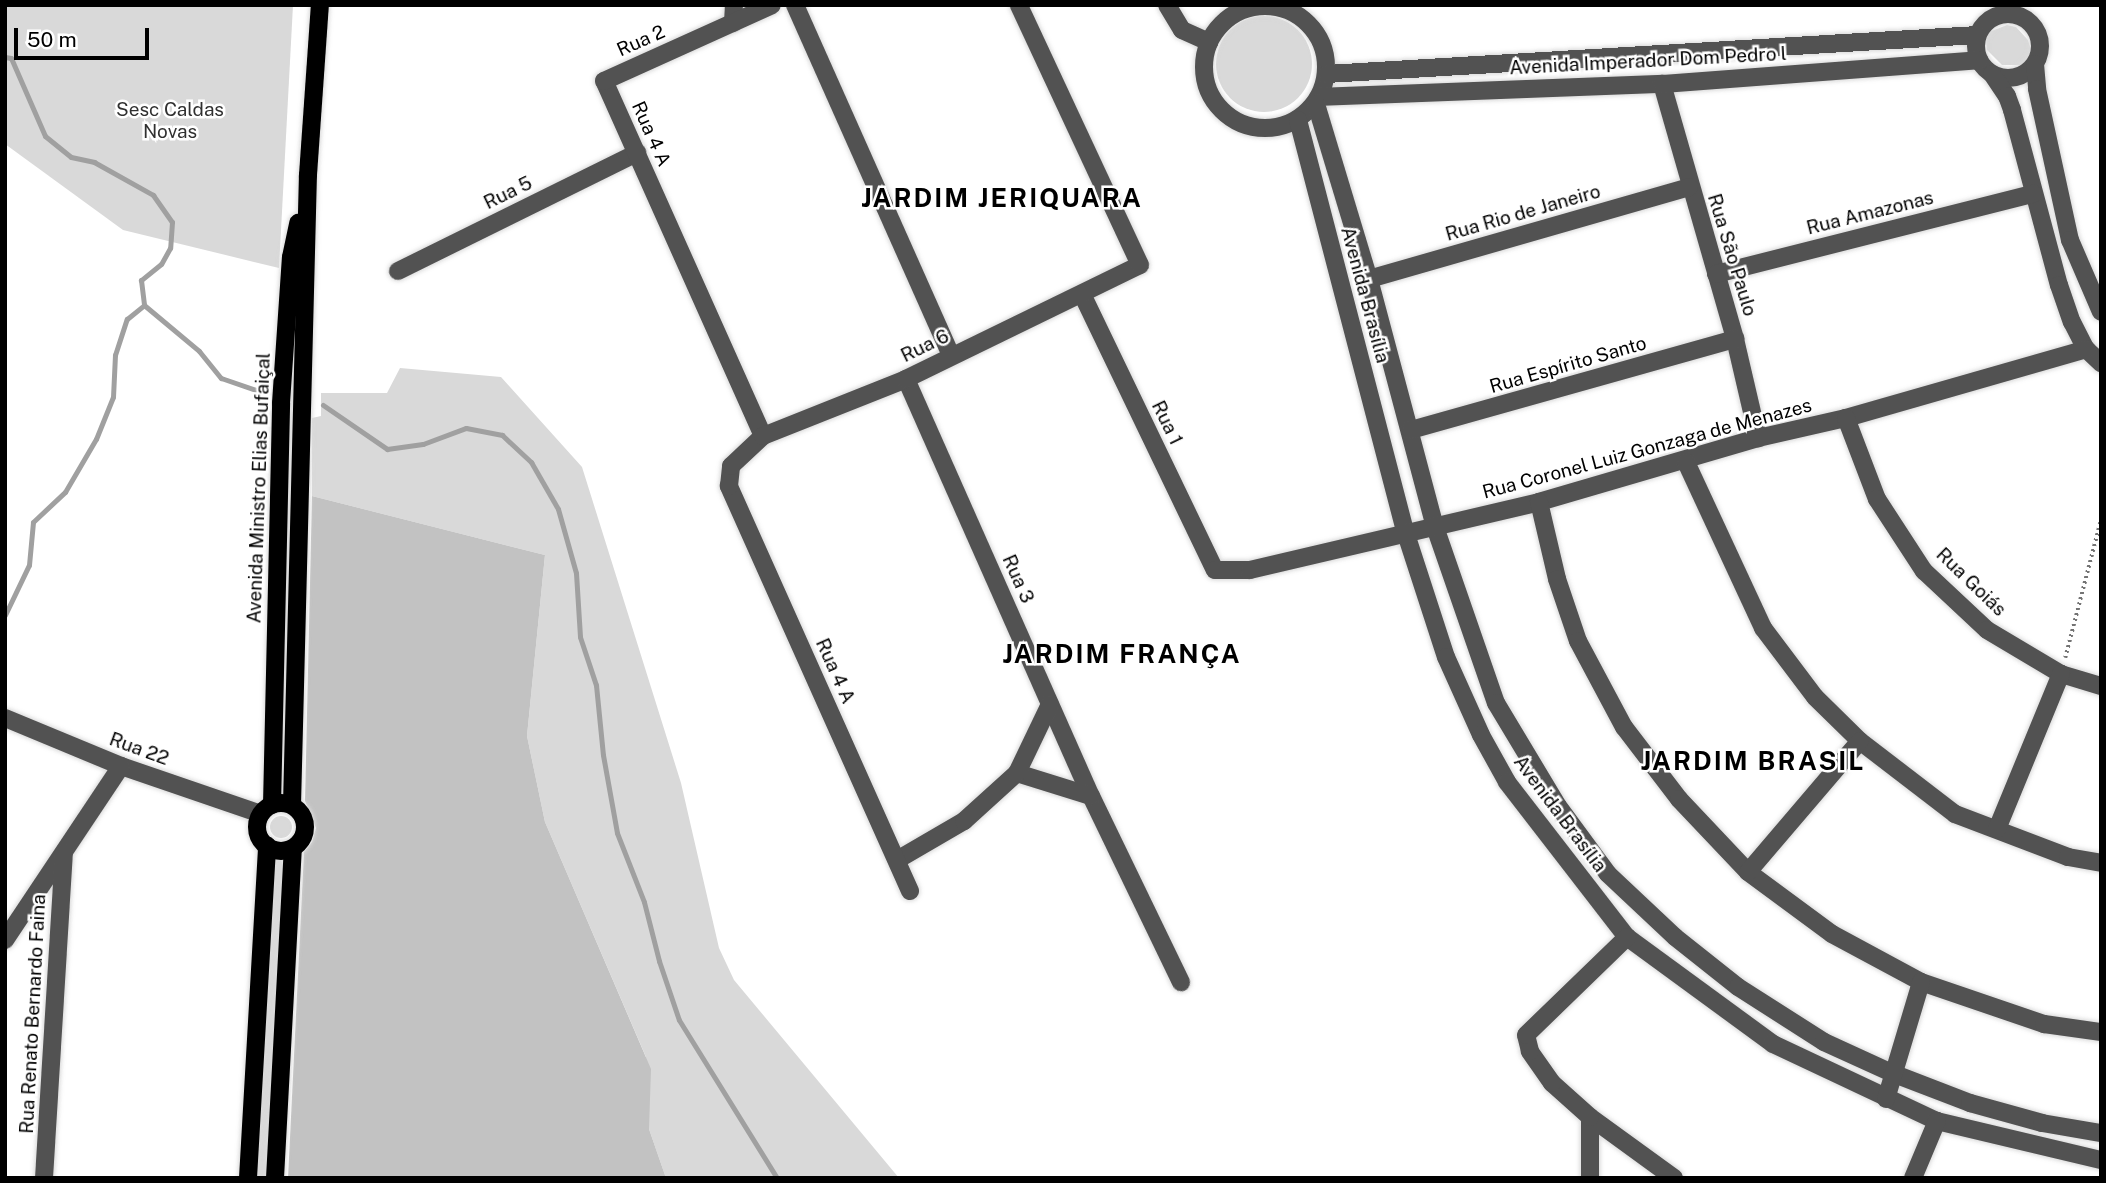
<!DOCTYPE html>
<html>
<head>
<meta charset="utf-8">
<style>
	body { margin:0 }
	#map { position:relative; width:2106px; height:1183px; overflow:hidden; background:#fff; font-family:"Public Sans",sans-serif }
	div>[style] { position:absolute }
	.green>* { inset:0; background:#d9d9d9 }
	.round { border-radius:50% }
	.stream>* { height:5px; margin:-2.5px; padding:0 2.5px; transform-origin:2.5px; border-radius:2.5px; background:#a0a0a0 }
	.building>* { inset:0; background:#c2c2c2 }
	.path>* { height:3.5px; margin-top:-1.75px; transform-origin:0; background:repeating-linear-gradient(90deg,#747474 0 2px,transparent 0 5.5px) }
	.roads { filter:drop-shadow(0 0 2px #dbdbdb) drop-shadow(0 0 2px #dbdbdb) }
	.minor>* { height:18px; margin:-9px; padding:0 9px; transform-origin:9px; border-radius:9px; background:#525252 }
	.minor>.ring { margin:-9px; padding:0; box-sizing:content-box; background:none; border:18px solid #525252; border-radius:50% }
	.major>* { height:18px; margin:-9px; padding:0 9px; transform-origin:9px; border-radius:9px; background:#000 }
	.major>.ring { margin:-9px; padding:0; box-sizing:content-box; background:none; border:18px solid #000; border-radius:50% }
	span { translate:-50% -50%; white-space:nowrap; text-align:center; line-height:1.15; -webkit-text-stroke:5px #fff; paint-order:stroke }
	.street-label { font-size:19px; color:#000 }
	.park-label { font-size:19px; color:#303030 }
	.district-label { font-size:26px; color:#000; font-weight:700; letter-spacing:2px }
	.frame { position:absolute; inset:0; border:7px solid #000; pointer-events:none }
	.scale { position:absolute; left:14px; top:28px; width:135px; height:32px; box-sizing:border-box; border:4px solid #000; border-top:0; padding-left:9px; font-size:21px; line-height:24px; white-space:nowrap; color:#000; -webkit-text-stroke:5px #fff; paint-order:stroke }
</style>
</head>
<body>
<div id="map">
	<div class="green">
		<div style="clip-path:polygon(5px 5px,293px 5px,279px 268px,123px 230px,5px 144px)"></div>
		<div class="round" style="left:1216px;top:16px;width:96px;height:96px"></div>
		<div style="clip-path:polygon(2007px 25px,2016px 27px,2028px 40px,2031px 50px,2028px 60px,2021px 65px,2002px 65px,1987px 50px,1986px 40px,1989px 32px)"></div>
		<div style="clip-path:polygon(400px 368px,501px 377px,582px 467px,681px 783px,719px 948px,734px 980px,899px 1178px,666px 1178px,649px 1129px,646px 1057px,545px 822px,527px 736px,545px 555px,312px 496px,312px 418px,321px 416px,321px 393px,387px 393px)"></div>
		<div class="round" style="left:270px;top:816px;width:22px;height:22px"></div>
		<div style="clip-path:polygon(279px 858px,283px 864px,266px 1178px,256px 1178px,275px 860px)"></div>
	</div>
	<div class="stream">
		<div style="left:5px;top:57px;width:6px;rotate:9deg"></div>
		<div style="left:11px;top:58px;width:85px;rotate:66.4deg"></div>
		<div style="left:45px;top:136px;width:33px;rotate:39deg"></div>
		<div style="left:71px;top:157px;width:24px;rotate:12deg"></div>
		<div style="left:94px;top:162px;width:68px;rotate:29.2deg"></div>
		<div style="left:153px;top:195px;width:33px;rotate:55deg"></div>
		<div style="left:172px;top:222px;width:26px;rotate:94deg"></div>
		<div style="left:170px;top:248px;width:18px;rotate:119deg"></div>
		<div style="left:161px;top:264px;width:26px;rotate:141deg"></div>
		<div style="left:141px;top:280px;width:25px;rotate:83deg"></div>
		<div style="left:144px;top:305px;width:72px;rotate:39.9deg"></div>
		<div style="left:199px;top:351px;width:35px;rotate:51deg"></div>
		<div style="left:221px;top:378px;width:39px;rotate:19deg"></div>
		<div style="left:323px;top:405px;width:78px;rotate:34.5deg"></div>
		<div style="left:387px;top:449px;width:36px;rotate:-8deg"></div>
		<div style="left:423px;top:444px;width:46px;rotate:-20.4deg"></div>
		<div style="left:466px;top:428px;width:37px;rotate:11deg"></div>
		<div style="left:502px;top:435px;width:40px;rotate:43deg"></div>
		<div style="left:531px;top:462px;width:54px;rotate:60.1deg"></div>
		<div style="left:558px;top:509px;width:66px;rotate:74.3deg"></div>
		<div style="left:576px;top:573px;width:64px;rotate:86.4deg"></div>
		<div style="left:580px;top:637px;width:51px;rotate:71.6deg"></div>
		<div style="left:596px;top:685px;width:70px;rotate:84.3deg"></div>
		<div style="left:603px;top:755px;width:79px;rotate:79.8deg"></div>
		<div style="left:617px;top:833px;width:74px;rotate:68.6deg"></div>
		<div style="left:644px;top:902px;width:61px;rotate:75.7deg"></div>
		<div style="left:659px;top:961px;width:62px;rotate:71.3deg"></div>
		<div style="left:679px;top:1020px;width:186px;rotate:58.2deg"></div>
		<div style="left:5px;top:615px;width:55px;rotate:-64.4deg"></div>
		<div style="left:29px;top:565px;width:43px;rotate:-84.7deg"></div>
		<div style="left:33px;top:522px;width:44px;rotate:-43.2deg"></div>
		<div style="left:65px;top:492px;width:61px;rotate:-59.7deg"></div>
		<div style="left:96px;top:439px;width:45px;rotate:-68deg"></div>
		<div style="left:113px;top:397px;width:42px;rotate:-87.3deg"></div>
		<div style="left:115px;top:355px;width:38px;rotate:-72deg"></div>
		<div style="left:127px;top:319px;width:22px;rotate:-39deg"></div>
	</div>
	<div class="building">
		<div style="clip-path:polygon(312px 496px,545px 555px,527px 736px,545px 822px,651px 1069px,649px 1129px,666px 1178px,288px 1178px,304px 852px,312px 842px,316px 828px,305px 801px)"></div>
	</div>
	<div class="path">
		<div style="left:2065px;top:658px;width:144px;rotate:-75.5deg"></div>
	</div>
	<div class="roads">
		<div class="minor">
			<div style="left:795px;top:5px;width:384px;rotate:66deg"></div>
			<div style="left:1167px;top:5px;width:29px;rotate:59deg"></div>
			<div style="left:1182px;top:30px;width:30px;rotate:24deg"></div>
			<div class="ring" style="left:1204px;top:6px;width:104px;height:104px"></div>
			<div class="ring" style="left:1976px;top:14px;width:46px;height:46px"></div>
			<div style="left:733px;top:23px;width:18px;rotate:-87deg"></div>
			<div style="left:2035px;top:64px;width:25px;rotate:85deg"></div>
			<div style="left:2037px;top:89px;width:155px;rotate:77.7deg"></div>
			<div style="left:2070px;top:240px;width:78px;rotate:66.7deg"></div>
			<div style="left:1327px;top:74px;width:651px;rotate:-3.43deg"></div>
			<div style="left:1992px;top:74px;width:27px;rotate:56deg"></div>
			<div style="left:2007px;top:96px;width:15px;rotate:70deg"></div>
			<div style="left:2012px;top:110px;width:181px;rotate:75deg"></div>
			<div style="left:2059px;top:285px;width:39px;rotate:71deg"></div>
			<div style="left:2072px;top:322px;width:30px;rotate:63deg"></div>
			<div style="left:2086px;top:349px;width:21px;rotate:43deg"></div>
			<div style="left:1662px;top:84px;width:265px;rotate:74deg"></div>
			<div style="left:1735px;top:339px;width:102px;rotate:76.9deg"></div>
			<div style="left:1319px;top:97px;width:343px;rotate:-2.2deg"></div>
			<div style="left:1662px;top:84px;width:318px;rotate:-4.3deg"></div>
			<div style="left:1316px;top:104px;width:183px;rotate:73.2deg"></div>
			<div style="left:1369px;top:279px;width:257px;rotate:75.1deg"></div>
			<div style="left:1435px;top:527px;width:186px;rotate:70.9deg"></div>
			<div style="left:1496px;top:703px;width:120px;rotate:59deg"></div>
			<div style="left:1558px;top:806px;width:84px;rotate:53.7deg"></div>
			<div style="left:1608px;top:874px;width:92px;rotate:43.2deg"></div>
			<div style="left:1675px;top:937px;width:80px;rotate:38.4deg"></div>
			<div style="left:1738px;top:987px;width:102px;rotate:32.6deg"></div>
			<div style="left:1824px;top:1042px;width:75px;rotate:24.5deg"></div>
			<div style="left:1892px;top:1073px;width:84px;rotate:21deg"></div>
			<div style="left:1970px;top:1103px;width:75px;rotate:15.5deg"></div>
			<div style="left:2042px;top:1123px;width:60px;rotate:9.6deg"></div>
			<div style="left:1298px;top:120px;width:428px;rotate:75.4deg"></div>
			<div style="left:1406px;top:534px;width:129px;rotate:72deg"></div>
			<div style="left:1446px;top:657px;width:85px;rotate:65.8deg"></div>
			<div style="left:1481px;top:735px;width:54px;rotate:61deg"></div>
			<div style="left:1507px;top:782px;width:196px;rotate:52.3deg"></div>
			<div style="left:1627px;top:937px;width:181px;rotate:36.2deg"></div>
			<div style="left:1773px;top:1044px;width:181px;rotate:25.2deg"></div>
			<div style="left:1937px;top:1121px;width:169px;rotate:13.4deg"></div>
			<div style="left:398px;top:271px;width:267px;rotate:-26.3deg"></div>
			<div style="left:1716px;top:274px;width:327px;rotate:-14.2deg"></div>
			<div style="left:1369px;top:279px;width:333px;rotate:-16deg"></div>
			<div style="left:1082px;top:294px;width:306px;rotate:64.3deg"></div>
			<div style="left:1215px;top:570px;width:35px"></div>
			<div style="left:1250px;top:570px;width:297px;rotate:-13.2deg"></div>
			<div style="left:1539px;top:502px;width:228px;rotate:-16.3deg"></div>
			<div style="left:1758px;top:438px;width:90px;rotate:-12.8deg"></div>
			<div style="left:1846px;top:418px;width:250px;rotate:-16deg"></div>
			<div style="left:906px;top:379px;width:456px;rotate:66.1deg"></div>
			<div style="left:1091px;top:796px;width:207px;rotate:64.2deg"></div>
			<div style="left:1846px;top:418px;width:87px;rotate:69.1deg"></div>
			<div style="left:1877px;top:499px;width:86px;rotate:56.9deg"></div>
			<div style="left:1924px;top:571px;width:86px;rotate:43.1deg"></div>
			<div style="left:1987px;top:630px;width:86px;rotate:30.7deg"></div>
			<div style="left:2061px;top:674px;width:42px;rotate:16.7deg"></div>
			<div style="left:1411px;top:430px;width:337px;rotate:-15.7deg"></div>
			<div style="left:763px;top:436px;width:389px;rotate:-114.1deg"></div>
			<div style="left:604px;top:81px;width:184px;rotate:-24.3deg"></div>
			<div style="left:1686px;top:462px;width:183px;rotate:65.1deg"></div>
			<div style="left:1763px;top:628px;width:86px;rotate:53deg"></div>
			<div style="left:1815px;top:697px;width:63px;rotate:44.4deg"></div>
			<div style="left:1860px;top:741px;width:120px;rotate:37.5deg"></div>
			<div style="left:1955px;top:814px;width:121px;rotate:20.8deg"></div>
			<div style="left:2068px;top:857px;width:34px;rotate:10deg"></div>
			<div style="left:1539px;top:502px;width:79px;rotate:76.8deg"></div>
			<div style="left:1557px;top:579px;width:65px;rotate:71.3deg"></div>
			<div style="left:1578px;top:641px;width:98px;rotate:61.9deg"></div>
			<div style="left:1624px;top:727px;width:91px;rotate:52.6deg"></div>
			<div style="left:1679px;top:799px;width:100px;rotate:46.6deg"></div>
			<div style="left:1748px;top:872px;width:104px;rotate:36.4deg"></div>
			<div style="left:1832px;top:934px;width:101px;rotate:28.3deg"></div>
			<div style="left:1921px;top:982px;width:130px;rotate:18.9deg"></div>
			<div style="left:2044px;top:1024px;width:58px;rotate:8deg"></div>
			<div style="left:5px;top:718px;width:126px;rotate:22.5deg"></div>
			<div style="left:121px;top:766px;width:148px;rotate:18.9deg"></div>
			<div style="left:1017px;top:773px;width:77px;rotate:17.3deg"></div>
			<div style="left:1997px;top:829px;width:168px;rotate:-67.6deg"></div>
			<div style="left:897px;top:860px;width:78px;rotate:-30.2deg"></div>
			<div style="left:964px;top:821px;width:72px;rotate:-42.2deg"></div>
			<div style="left:1017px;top:773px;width:76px;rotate:-64.4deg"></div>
			<div style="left:1748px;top:872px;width:172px;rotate:-49.5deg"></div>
			<div style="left:910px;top:891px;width:444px;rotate:-114.1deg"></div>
			<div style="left:729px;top:486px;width:20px;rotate:-84deg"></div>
			<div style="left:731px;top:466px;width:44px;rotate:-43.2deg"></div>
			<div style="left:763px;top:436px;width:154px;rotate:-21.7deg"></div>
			<div style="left:906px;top:379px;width:260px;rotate:-26deg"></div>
			<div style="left:1140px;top:265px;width:287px;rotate:-115deg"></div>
			<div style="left:5px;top:940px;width:209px;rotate:-56.3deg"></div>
			<div style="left:1886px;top:1099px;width:122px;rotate:-73.3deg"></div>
			<div style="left:1590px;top:1117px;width:104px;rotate:36deg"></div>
			<div style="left:44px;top:1178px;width:326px;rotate:-86.5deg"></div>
			<div style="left:1590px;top:1178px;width:61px;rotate:-90deg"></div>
			<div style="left:1590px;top:1117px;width:51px;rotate:-138.2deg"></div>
			<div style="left:1552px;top:1083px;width:39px;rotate:-125deg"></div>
			<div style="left:1530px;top:1051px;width:16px;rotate:-104deg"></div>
			<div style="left:1526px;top:1035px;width:141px;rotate:-44.1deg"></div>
			<div style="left:1913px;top:1178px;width:62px;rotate:-67.2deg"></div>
		</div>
		<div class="major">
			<div class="ring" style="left:257px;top:803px;width:30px;height:30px"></div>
			<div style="left:272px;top:805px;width:402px;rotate:-88.7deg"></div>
			<div style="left:281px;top:403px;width:146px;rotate:-86.1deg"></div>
			<div style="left:291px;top:257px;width:35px;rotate:-78deg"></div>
			<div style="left:292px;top:805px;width:630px;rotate:-88.55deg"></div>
			<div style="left:308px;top:175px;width:170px;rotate:-86deg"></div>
			<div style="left:248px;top:1178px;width:333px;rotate:-86.7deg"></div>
			<div style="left:275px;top:1178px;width:330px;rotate:-86.9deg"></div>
		</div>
	</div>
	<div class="street-label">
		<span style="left:641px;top:41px;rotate:-24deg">Rua 2</span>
		<span style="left:1648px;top:61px;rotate:-3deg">Avenida Imperador Dom Pedro l</span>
		<span style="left:651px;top:134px;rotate:66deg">Rua 4 A</span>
		<span style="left:508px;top:193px;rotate:-26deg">Rua 5</span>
		<span style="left:1523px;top:213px;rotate:-16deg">Rua Rio de Janeiro</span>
		<span style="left:1870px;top:213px;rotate:-14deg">Rua Amazonas</span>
		<span style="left:1732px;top:255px;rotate:73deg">Rua São Paulo</span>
		<span style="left:1365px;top:295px;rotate:75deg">Avenida Brasília</span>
		<span style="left:925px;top:346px;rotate:-26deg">Rua 6</span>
		<span style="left:1568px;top:365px;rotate:-16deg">Rua Espírito Santo</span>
		<span style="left:1167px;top:423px;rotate:64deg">Rua 1</span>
		<span style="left:1647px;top:449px;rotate:-15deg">Rua Coronel Luiz Gonzaga de Menazes</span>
		<span style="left:259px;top:488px;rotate:-88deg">Avenida Ministro Elias Bufaiçal</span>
		<span style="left:1018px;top:579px;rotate:66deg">Rua 3</span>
		<span style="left:1971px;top:582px;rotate:44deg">Rua Goiás</span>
		<span style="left:835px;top:671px;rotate:66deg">Rua 4 A</span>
		<span style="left:139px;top:749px;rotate:20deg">Rua 22</span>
		<span style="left:1560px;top:814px;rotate:53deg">Avenida Brasília</span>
		<span style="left:33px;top:1014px;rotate:-87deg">Rua Renato Bernardo Faina</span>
	</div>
	<div class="park-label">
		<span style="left:170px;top:121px">Sesc Caldas<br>Novas</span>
	</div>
	<div class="district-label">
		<span style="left:1002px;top:198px">JARDIM JERIQUARA</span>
		<span style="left:1122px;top:654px">JARDIM FRANÇA</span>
		<span style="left:1753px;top:761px">JARDIM BRASIL</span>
	</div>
	<div class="frame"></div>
	<div class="scale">50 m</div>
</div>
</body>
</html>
